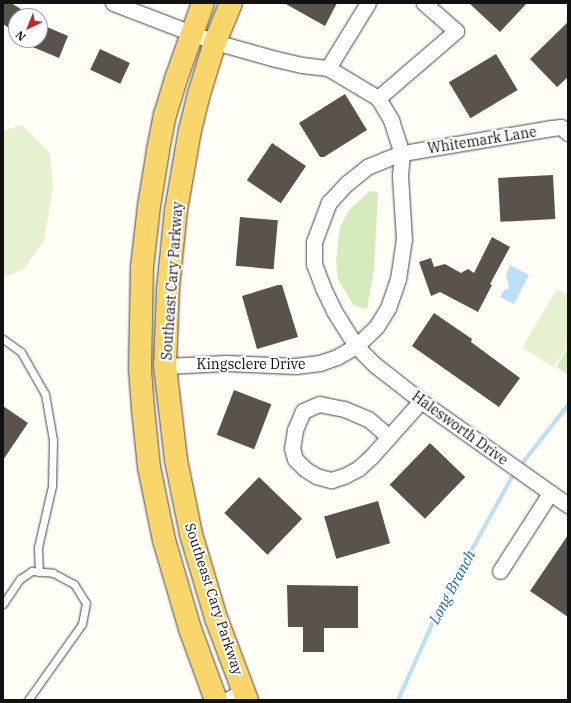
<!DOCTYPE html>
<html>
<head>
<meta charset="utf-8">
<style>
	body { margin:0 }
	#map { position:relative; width:571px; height:703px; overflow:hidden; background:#fffdf5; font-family:"IBM Plex Serif",serif }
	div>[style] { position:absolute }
	.green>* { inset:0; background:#d5ebbd }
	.pitch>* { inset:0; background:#e6f2cf }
	.water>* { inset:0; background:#b9e0f7 }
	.stream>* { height:4px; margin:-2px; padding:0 2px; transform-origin:2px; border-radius:2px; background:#b9e0f7 }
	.building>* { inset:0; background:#5a524d; transform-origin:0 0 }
	.roads { filter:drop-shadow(0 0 1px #444) drop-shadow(0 0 1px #444) }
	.service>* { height:7px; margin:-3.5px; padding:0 3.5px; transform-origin:3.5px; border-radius:3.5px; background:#fff }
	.minor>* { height:15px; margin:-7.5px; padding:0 7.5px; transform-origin:7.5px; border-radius:7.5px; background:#fff }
	.primary>* { height:22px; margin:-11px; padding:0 11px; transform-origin:11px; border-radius:11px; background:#f9d66b }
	span { translate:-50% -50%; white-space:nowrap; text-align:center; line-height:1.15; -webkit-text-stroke:4px #fff; paint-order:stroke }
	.street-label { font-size:14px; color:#111 }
	.water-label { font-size:15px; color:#1768a6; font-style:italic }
	.frame { position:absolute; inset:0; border:4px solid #111; pointer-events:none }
	.north { position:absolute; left:8px; top:8px; width:40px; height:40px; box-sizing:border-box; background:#fff; border:1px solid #a0a0a0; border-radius:50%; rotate:223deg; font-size:11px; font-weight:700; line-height:16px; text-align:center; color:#111 }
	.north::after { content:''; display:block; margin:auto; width:14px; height:18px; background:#c4262e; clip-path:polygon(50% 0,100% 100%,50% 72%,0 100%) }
</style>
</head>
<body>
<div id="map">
	<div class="green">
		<div style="clip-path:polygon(370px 191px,378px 192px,374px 269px,367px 309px,354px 306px,338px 279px,336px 262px,340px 227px,349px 210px)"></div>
		<div style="clip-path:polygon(568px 347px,568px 374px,557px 367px)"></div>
	</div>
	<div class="pitch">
		<div style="clip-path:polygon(22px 125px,50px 153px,53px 188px,44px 240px,24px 269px,8px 276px,3px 275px,3px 131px)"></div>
		<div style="clip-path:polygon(557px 289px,568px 295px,568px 344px,554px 367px,522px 348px)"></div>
	</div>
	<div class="water">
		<div style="clip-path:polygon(510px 265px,529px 275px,514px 304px,500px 297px,504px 290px,508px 289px,509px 286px,506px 275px)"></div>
	</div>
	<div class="stream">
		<div style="left:524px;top:461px;width:71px;rotate:-51.8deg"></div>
		<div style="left:398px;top:700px;width:98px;rotate:-65.8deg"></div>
		<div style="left:438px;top:611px;width:153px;rotate:-61.1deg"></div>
	</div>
	<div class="building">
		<div style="clip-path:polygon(3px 3px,11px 3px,24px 11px,21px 16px,16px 16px,16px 24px,12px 30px,3px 24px)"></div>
		<div style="clip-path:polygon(284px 3px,337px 3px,325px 26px)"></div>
		<div style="clip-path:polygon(469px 3px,527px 3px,500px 32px)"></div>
		<div style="clip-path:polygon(568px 22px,568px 77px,557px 87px,530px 59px)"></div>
		<div style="clip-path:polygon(40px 24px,68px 36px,59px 58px,16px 40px,40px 40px)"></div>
		<div style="left:100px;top:49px;width:33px;height:23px;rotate:25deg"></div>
		<div style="left:496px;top:54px;width:42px;height:55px;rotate:59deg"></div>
		<div style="clip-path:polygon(345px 94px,367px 130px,324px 157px,320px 157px,299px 123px)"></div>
		<div style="left:272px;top:143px;width:41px;height:45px;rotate:34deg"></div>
		<div style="left:553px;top:175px;width:44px;height:55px;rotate:87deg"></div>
		<div style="left:240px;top:217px;width:38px;height:49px;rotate:5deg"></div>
		<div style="clip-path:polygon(492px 237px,510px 247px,490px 284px,492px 285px,478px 312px,440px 292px,431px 296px,419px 262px,431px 258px,434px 267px,445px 264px,461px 273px,468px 269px,474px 273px)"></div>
		<div style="clip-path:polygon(278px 285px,282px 285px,298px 337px,257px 349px,242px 296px)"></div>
		<div style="clip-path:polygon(434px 313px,472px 339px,471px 342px,520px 378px,499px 407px,412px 346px)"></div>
		<div style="left:234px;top:390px;width:40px;height:48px;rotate:21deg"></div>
		<div style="clip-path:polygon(3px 406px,28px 423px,3px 460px)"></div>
		<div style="left:430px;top:443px;width:49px;height:58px;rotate:44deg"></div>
		<div style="left:259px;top:477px;width:60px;height:50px;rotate:44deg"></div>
		<div style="left:378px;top:501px;width:44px;height:56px;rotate:74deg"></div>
		<div style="clip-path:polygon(568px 535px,568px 617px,530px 591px)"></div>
		<div style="clip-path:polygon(287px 585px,358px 586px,358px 628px,324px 628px,324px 652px,303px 652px,303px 627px,288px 627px)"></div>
	</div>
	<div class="roads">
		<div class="service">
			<div style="left:3px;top:339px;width:22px;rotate:36deg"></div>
			<div style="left:21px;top:352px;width:48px;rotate:60.3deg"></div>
			<div style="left:45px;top:394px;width:47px;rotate:80.1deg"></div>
			<div style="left:53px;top:440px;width:46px;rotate:91.2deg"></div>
			<div style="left:52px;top:486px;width:63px;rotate:102.9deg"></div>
			<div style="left:38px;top:547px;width:25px;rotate:88deg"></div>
			<div style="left:3px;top:604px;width:30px;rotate:-56deg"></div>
			<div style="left:20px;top:579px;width:14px;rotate:-34deg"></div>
			<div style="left:32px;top:571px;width:21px;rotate:5deg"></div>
			<div style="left:53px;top:573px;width:24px;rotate:28deg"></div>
			<div style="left:74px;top:584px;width:22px;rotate:58deg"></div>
			<div style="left:86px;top:603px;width:21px;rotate:101deg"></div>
			<div style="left:82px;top:624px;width:93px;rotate:125.4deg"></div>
		</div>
		<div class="minor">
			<div style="left:113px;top:3px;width:109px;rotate:20.9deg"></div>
			<div style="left:215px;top:42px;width:63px;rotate:15.6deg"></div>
			<div style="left:276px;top:59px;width:27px;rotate:13deg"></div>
			<div style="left:302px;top:65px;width:26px;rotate:7deg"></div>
			<div style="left:328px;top:68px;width:58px;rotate:31deg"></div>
			<div style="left:378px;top:98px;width:26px;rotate:59deg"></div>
			<div style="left:391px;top:120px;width:35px;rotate:72deg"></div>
			<div style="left:402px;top:153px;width:23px;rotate:95deg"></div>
			<div style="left:400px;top:176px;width:63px;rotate:86.4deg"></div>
			<div style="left:404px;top:239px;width:40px;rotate:98.5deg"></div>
			<div style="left:398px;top:279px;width:31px;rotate:109deg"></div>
			<div style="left:388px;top:308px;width:22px;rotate:122deg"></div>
			<div style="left:376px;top:327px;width:28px;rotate:136deg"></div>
			<div style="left:356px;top:346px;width:22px;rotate:150deg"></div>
			<div style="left:337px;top:357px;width:18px;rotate:161deg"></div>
			<div style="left:320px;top:363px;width:25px;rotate:173deg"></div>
			<div style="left:295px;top:366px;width:69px;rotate:-177.5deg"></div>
			<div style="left:226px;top:363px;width:61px;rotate:177.2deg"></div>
			<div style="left:328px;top:68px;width:76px;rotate:-58.4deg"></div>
			<div style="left:378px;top:98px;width:103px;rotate:-40.7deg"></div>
			<div style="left:456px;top:31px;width:43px;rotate:-138.8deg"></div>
			<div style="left:568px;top:133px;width:9px;rotate:-139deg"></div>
			<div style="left:561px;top:127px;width:9px;rotate:174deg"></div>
			<div style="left:552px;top:128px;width:152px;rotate:170.5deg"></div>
			<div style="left:402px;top:153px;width:19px;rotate:159deg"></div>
			<div style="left:384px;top:160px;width:18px;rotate:158deg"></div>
			<div style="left:367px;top:167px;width:26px;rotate:141deg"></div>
			<div style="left:347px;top:183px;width:26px;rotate:133deg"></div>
			<div style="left:329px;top:202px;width:43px;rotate:110.6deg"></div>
			<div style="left:314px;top:242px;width:22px;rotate:90deg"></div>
			<div style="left:314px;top:264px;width:26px;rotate:69deg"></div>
			<div style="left:323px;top:288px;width:25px;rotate:64deg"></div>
			<div style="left:334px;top:311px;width:41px;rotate:57.8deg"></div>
			<div style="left:356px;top:346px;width:27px;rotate:45deg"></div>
			<div style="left:375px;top:365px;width:58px;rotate:38deg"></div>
			<div style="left:421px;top:401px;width:180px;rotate:35.3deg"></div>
			<div style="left:389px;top:437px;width:28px;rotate:-139deg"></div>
			<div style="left:368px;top:419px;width:26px;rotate:-157deg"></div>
			<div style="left:344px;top:409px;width:25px;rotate:-169deg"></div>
			<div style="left:319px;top:404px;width:17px;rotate:156deg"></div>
			<div style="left:303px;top:411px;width:21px;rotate:113deg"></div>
			<div style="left:295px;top:430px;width:18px;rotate:99deg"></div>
			<div style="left:292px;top:448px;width:11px;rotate:75deg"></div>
			<div style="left:295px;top:459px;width:14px;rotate:45deg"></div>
			<div style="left:305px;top:469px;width:13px;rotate:32deg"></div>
			<div style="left:316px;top:476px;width:16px;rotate:15deg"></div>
			<div style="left:331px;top:480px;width:14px;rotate:-17deg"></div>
			<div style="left:344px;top:476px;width:17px;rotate:-28deg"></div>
			<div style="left:359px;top:468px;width:16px;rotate:-43deg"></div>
			<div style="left:371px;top:457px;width:75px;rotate:-48.2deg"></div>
			<div style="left:500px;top:571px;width:93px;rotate:-57.3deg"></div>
			<div style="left:227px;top:700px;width:18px;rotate:-29deg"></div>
		</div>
		<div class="primary">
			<div style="left:203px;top:3px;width:81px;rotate:109.6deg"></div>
			<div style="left:176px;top:79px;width:37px;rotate:107deg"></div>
			<div style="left:165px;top:114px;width:38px;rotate:101deg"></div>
			<div style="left:158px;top:151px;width:56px;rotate:99.3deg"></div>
			<div style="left:149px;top:206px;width:61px;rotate:96.5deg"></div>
			<div style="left:142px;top:267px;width:102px;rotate:91.1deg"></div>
			<div style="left:140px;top:369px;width:40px;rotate:85.7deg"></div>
			<div style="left:143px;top:409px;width:58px;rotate:84.1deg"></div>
			<div style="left:149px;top:467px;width:75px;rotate:78.4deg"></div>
			<div style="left:164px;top:540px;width:93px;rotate:73.7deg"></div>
			<div style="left:190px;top:629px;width:76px;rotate:69.9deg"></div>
			<div style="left:231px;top:3px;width:42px;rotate:112.3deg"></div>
			<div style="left:215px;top:42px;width:54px;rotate:107.1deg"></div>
			<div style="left:199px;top:94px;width:37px;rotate:104deg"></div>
			<div style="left:190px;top:130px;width:81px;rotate:99.9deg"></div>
			<div style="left:176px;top:210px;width:79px;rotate:95.8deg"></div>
			<div style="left:168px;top:289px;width:77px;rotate:92.2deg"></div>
			<div style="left:165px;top:366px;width:95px;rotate:83.3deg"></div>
			<div style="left:176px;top:460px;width:76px;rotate:78.5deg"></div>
			<div style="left:191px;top:534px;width:88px;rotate:73.4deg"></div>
			<div style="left:216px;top:618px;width:88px;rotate:69.3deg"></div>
		</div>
	</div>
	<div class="street-label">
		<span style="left:482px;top:140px;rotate:-9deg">Whitemark Lane</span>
		<span style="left:172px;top:281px;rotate:-86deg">Southeast Cary Parkway</span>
		<span style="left:251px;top:364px">Kingsclere Drive</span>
		<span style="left:460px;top:428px;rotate:36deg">Halesworth Drive</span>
		<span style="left:214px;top:599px;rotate:72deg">Southeast Cary Parkway</span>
	</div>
	<div class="water-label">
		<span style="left:452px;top:587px;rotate:-62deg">Long Branch</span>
	</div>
	<div class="frame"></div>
	<div class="north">N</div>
</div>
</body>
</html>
